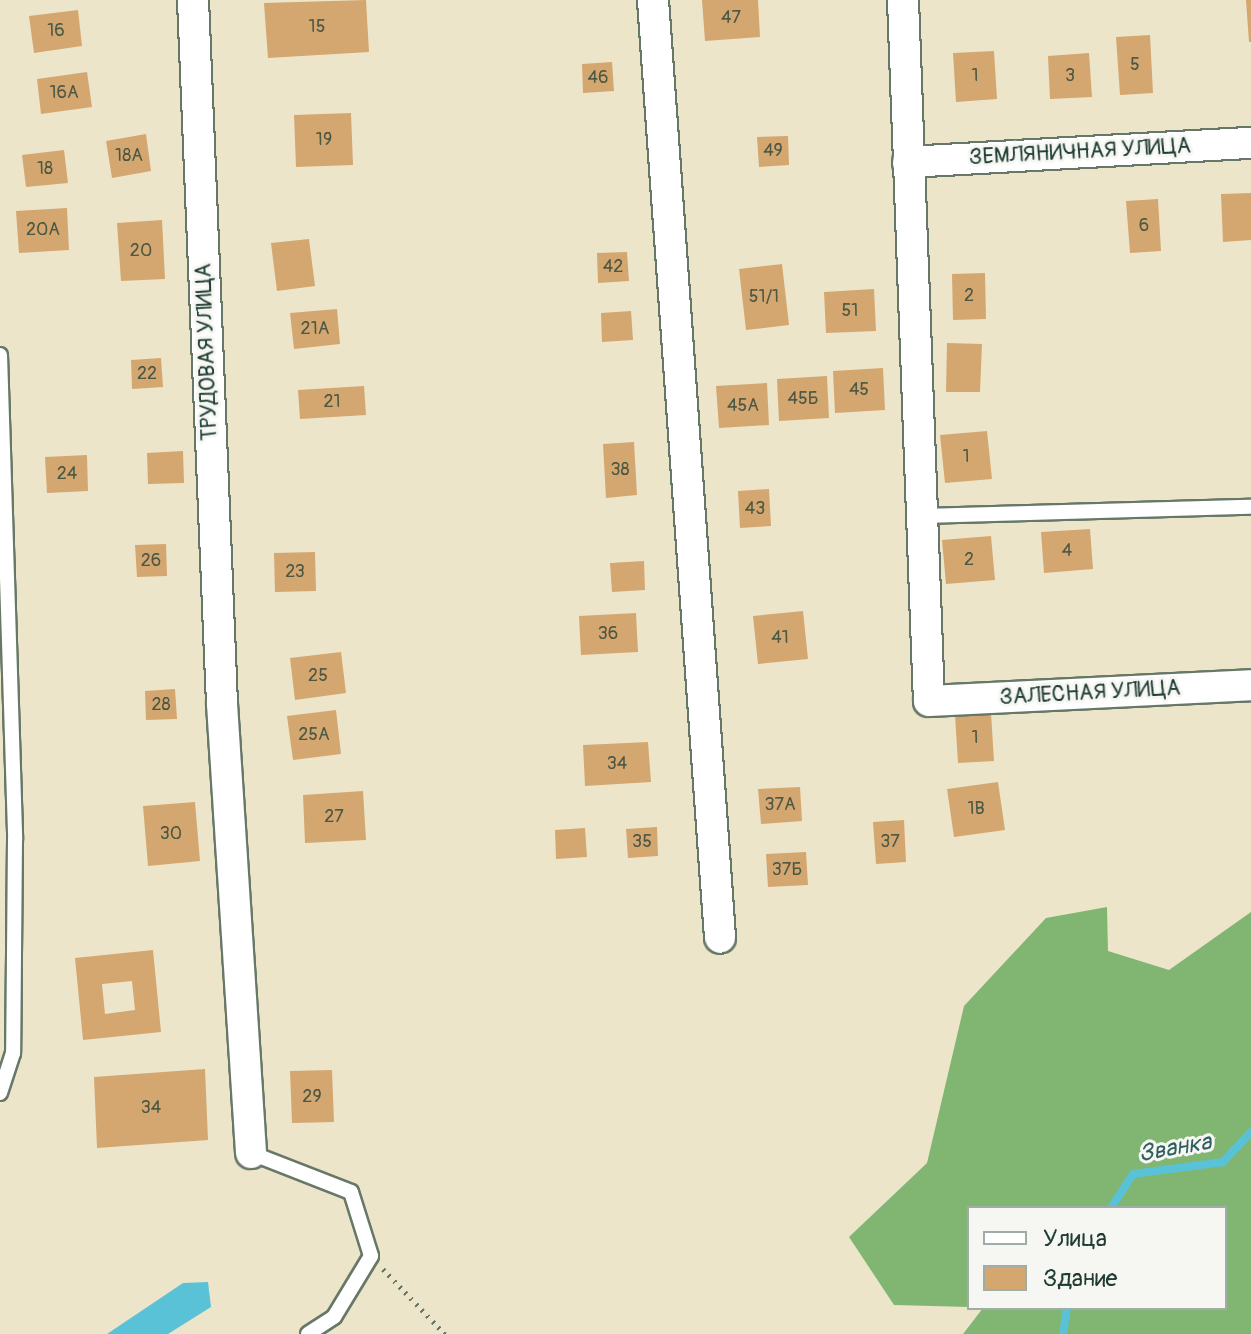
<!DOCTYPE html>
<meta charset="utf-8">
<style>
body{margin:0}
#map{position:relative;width:1251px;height:1334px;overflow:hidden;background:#ede5ca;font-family:Pangolin,sans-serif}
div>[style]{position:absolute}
.forest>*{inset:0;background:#80b672}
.water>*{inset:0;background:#5ac2d7}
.stream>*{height:8px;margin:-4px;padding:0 4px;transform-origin:4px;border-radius:4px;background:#5ac2d7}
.building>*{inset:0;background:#d4a771}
.path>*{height:5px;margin-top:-2.5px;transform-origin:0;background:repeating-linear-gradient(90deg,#677868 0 2px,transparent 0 8px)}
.roads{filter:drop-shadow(2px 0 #677868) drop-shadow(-2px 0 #677868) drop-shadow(0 2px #677868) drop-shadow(0 -2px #677868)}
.service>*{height:14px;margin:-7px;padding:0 7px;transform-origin:7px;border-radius:7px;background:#fff}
.minor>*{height:30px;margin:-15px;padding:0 15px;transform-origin:15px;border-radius:15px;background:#fff}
span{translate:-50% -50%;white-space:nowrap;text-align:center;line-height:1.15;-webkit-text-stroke:6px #f6f6f2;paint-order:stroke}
.number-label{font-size:18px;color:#4c5843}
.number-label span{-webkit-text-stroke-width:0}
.street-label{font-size:22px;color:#1f3d34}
.water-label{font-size:24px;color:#2e5e5d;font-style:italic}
.legend{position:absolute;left:967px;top:1206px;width:260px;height:104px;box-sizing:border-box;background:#f6f6f2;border:2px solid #a0aca6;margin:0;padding:10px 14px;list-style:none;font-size:24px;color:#1f3d34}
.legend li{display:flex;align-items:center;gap:16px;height:40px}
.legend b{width:40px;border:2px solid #a0aca6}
</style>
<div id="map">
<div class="forest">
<i style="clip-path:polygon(1107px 907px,1108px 951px,1169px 970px,1251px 912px,1251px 1334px,963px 1334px,983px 1308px,1225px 1308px,1225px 1208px,969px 1208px,969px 1307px,894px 1305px,849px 1237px,927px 1163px,964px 1006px,1046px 918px)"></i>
</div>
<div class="water">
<i style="clip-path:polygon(208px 1282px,211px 1307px,168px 1334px,107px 1334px,183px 1283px)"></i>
</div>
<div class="stream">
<i style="left:1111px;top:1208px;width:40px;rotate:-57.1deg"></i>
<i style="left:1133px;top:1174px;width:91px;rotate:-7.6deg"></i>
<i style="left:1223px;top:1162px;width:41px;rotate:-47deg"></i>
<i style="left:1063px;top:1334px;width:26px;rotate:-81deg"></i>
</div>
<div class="building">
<i style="clip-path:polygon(366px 0,369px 52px,268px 58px,264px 3px)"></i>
<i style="clip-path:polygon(702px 0,758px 0,760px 37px,705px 41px)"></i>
<i style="clip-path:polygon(1246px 0,1251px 0,1251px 42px,1249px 42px)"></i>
<i style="clip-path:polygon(78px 10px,82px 46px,34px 53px,29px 16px)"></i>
<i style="clip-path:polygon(1150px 35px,1153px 93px,1120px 95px,1116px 37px)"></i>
<i style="clip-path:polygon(994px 51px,997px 99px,956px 102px,953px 53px)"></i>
<i style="clip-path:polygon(1089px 53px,1092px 97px,1050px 99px,1048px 56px)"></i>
<i style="clip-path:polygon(612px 62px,614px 91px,583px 93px,582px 64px)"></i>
<i style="clip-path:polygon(87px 72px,92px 107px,41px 114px,37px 79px)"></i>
<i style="clip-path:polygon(351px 113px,353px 165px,296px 167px,294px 115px)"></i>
<i style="clip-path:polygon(146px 134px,151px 171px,112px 178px,106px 141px)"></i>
<i style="clip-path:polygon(788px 136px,789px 165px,759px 167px,757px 137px)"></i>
<i style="clip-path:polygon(64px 150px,68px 183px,26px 187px,22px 155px)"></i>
<i style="clip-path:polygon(1251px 193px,1251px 240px,1223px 242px,1221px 194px)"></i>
<i style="clip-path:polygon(1158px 199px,1161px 251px,1130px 253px,1126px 201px)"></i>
<i style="clip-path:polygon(67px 208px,69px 250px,19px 253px,16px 211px)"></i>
<i style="clip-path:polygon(162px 220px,165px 279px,121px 281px,117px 223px)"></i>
<i style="clip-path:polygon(309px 239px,315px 286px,277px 291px,271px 243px)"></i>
<i style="clip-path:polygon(627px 252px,629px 281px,598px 283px,597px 253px)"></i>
<i style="clip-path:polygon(782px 264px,789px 325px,746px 330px,739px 269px)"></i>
<i style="clip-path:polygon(985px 273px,986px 319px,953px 320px,952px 274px)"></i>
<i style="clip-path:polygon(874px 289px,876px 331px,826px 333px,824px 292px)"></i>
<i style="clip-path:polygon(337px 309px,340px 344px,294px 349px,290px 313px)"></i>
<i style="clip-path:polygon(631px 311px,633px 340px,602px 342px,601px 313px)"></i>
<i style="clip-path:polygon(947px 343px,982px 344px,980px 392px,946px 392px)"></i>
<i style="clip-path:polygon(161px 358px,163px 387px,132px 389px,131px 360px)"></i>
<i style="clip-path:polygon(883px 368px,885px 410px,835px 413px,833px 371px)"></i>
<i style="clip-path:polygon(827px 376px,829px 418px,779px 421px,777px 379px)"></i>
<i style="clip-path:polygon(767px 383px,769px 425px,719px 428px,716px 386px)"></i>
<i style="clip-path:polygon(364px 386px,366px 415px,300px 419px,298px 390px)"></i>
<i style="clip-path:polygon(987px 431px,992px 479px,945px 483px,940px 435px)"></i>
<i style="clip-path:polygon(634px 442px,637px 495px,606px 498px,603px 444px)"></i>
<i style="clip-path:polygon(183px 451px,184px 483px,148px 484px,147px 453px)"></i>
<i style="clip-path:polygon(87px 455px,88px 491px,47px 493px,45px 457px)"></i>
<i style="clip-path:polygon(769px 489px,771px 526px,740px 528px,738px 491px)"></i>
<i style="clip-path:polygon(1090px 529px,1093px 569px,1044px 573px,1041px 532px)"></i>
<i style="clip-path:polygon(991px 536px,995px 580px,946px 584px,942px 540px)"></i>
<i style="clip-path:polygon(166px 544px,167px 576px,137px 577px,135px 545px)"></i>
<i style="clip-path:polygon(315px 552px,316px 591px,275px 592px,274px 553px)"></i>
<i style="clip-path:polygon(644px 561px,645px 590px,612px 592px,610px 563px)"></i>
<i style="clip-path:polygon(803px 611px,808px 659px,758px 664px,753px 616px)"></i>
<i style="clip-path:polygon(636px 613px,638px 652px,581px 655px,579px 616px)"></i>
<i style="clip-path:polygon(341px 652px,346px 693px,295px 700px,290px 658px)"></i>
<i style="clip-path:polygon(175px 689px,177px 719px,146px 720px,145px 691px)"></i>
<i style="clip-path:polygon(336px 710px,341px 754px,293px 760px,287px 716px)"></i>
<i style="clip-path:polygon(991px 713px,994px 761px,958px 763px,955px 715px)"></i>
<i style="clip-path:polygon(648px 742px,651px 782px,585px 786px,583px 745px)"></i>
<i style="clip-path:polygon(998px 782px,1005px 830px,954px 837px,947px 789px)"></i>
<i style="clip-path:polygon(800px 787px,802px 821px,761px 824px,758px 789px)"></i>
<i style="clip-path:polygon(363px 791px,366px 840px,305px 843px,303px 795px)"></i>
<i style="clip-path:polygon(195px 802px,200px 861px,148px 866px,143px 806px)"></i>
<i style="clip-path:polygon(904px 820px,906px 862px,876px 864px,873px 822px)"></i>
<i style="clip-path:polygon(657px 827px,658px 856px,628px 858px,626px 829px)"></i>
<i style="clip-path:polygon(585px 828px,587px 857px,556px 859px,555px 830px)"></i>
<i style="clip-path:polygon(806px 852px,808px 885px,768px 887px,766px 854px)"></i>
<i style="clip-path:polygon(evenodd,153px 950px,161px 1032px,83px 1040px,75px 958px,153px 950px,132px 981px,135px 1010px,105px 1014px,102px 984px,132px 981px)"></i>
<i style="clip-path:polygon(205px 1069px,208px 1140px,97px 1148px,94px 1077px)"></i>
<i style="clip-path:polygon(332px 1070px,334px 1122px,292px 1123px,290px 1071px)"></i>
</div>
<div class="path">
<i style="left:383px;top:1269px;width:90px;rotate:46.4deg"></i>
</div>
<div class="roads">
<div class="service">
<i style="left:0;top:355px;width:485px;rotate:88.2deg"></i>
<i style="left:15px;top:840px;width:213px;rotate:90.5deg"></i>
<i style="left:13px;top:1053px;width:42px;rotate:108deg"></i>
<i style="left:921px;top:516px;width:330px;rotate:-1.6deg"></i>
<i style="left:251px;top:1153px;width:107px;rotate:21.3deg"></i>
<i style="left:351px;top:1192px;width:67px;rotate:72.6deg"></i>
<i style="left:371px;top:1256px;width:71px;rotate:121.2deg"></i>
<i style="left:334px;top:1317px;width:31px;rotate:147deg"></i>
</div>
<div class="minor">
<i style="left:193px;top:0;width:705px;rotate:87.64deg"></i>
<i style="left:222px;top:704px;width:450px;rotate:86.3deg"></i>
<i style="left:653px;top:0;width:940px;rotate:85.91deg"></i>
<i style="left:903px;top:0;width:701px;rotate:87.88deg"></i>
<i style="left:929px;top:701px;width:322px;rotate:-2.8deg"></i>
<i style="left:908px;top:162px;width:344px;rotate:-3.2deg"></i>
</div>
</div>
<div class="number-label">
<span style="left:731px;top:18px">47</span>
<span style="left:317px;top:27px">15</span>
<span style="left:56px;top:31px">16</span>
<span style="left:1135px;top:65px">5</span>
<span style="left:975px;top:76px">1</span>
<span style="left:1070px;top:76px">3</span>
<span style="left:598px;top:78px">46</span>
<span style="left:64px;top:93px">16А</span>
<span style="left:324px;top:140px">19</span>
<span style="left:773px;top:151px">49</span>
<span style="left:129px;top:156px">18А</span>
<span style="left:45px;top:169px">18</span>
<span style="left:1144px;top:226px">6</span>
<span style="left:43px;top:230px">20А</span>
<span style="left:141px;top:251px">20</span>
<span style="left:613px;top:267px">42</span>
<span style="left:969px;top:296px">2</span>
<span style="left:764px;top:297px">51/1</span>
<span style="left:850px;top:311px">51</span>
<span style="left:315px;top:329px">21А</span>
<span style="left:147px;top:374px">22</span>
<span style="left:859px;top:390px">45</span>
<span style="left:803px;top:399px">45Б</span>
<span style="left:332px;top:402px">21</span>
<span style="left:743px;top:406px">45А</span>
<span style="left:966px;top:457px">1</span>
<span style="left:620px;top:470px">38</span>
<span style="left:67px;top:474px">24</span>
<span style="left:755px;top:509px">43</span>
<span style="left:1067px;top:551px">4</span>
<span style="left:969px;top:560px">2</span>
<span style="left:151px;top:561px">26</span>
<span style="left:295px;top:572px">23</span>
<span style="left:608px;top:634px">36</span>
<span style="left:780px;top:638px">41</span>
<span style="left:318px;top:676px">25</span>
<span style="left:161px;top:705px">28</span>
<span style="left:314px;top:735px">25А</span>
<span style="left:975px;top:738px">1</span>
<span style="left:617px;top:764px">34</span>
<span style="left:780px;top:805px">37А</span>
<span style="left:976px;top:809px">1В</span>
<span style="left:334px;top:817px">27</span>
<span style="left:171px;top:834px">30</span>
<span style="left:642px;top:842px">35</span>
<span style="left:890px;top:842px">37</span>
<span style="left:787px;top:870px">37Б</span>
<span style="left:312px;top:1097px">29</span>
<span style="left:151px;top:1108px">34</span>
</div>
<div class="street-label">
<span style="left:1080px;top:152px;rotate:-3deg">ЗЕМЛЯНИЧНАЯ УЛИЦА</span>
<span style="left:207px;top:352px;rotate:-92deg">ТРУДОВАЯ УЛИЦА</span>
<span style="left:1090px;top:693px;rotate:-3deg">ЗАЛЕСНАЯ УЛИЦА</span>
</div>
<div class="water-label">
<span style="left:1175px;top:1148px;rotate:-10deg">Званка</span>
</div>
<ul class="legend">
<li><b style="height:10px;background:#fff"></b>Улица</li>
<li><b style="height:22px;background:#d4a771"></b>Здание</li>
</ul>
</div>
